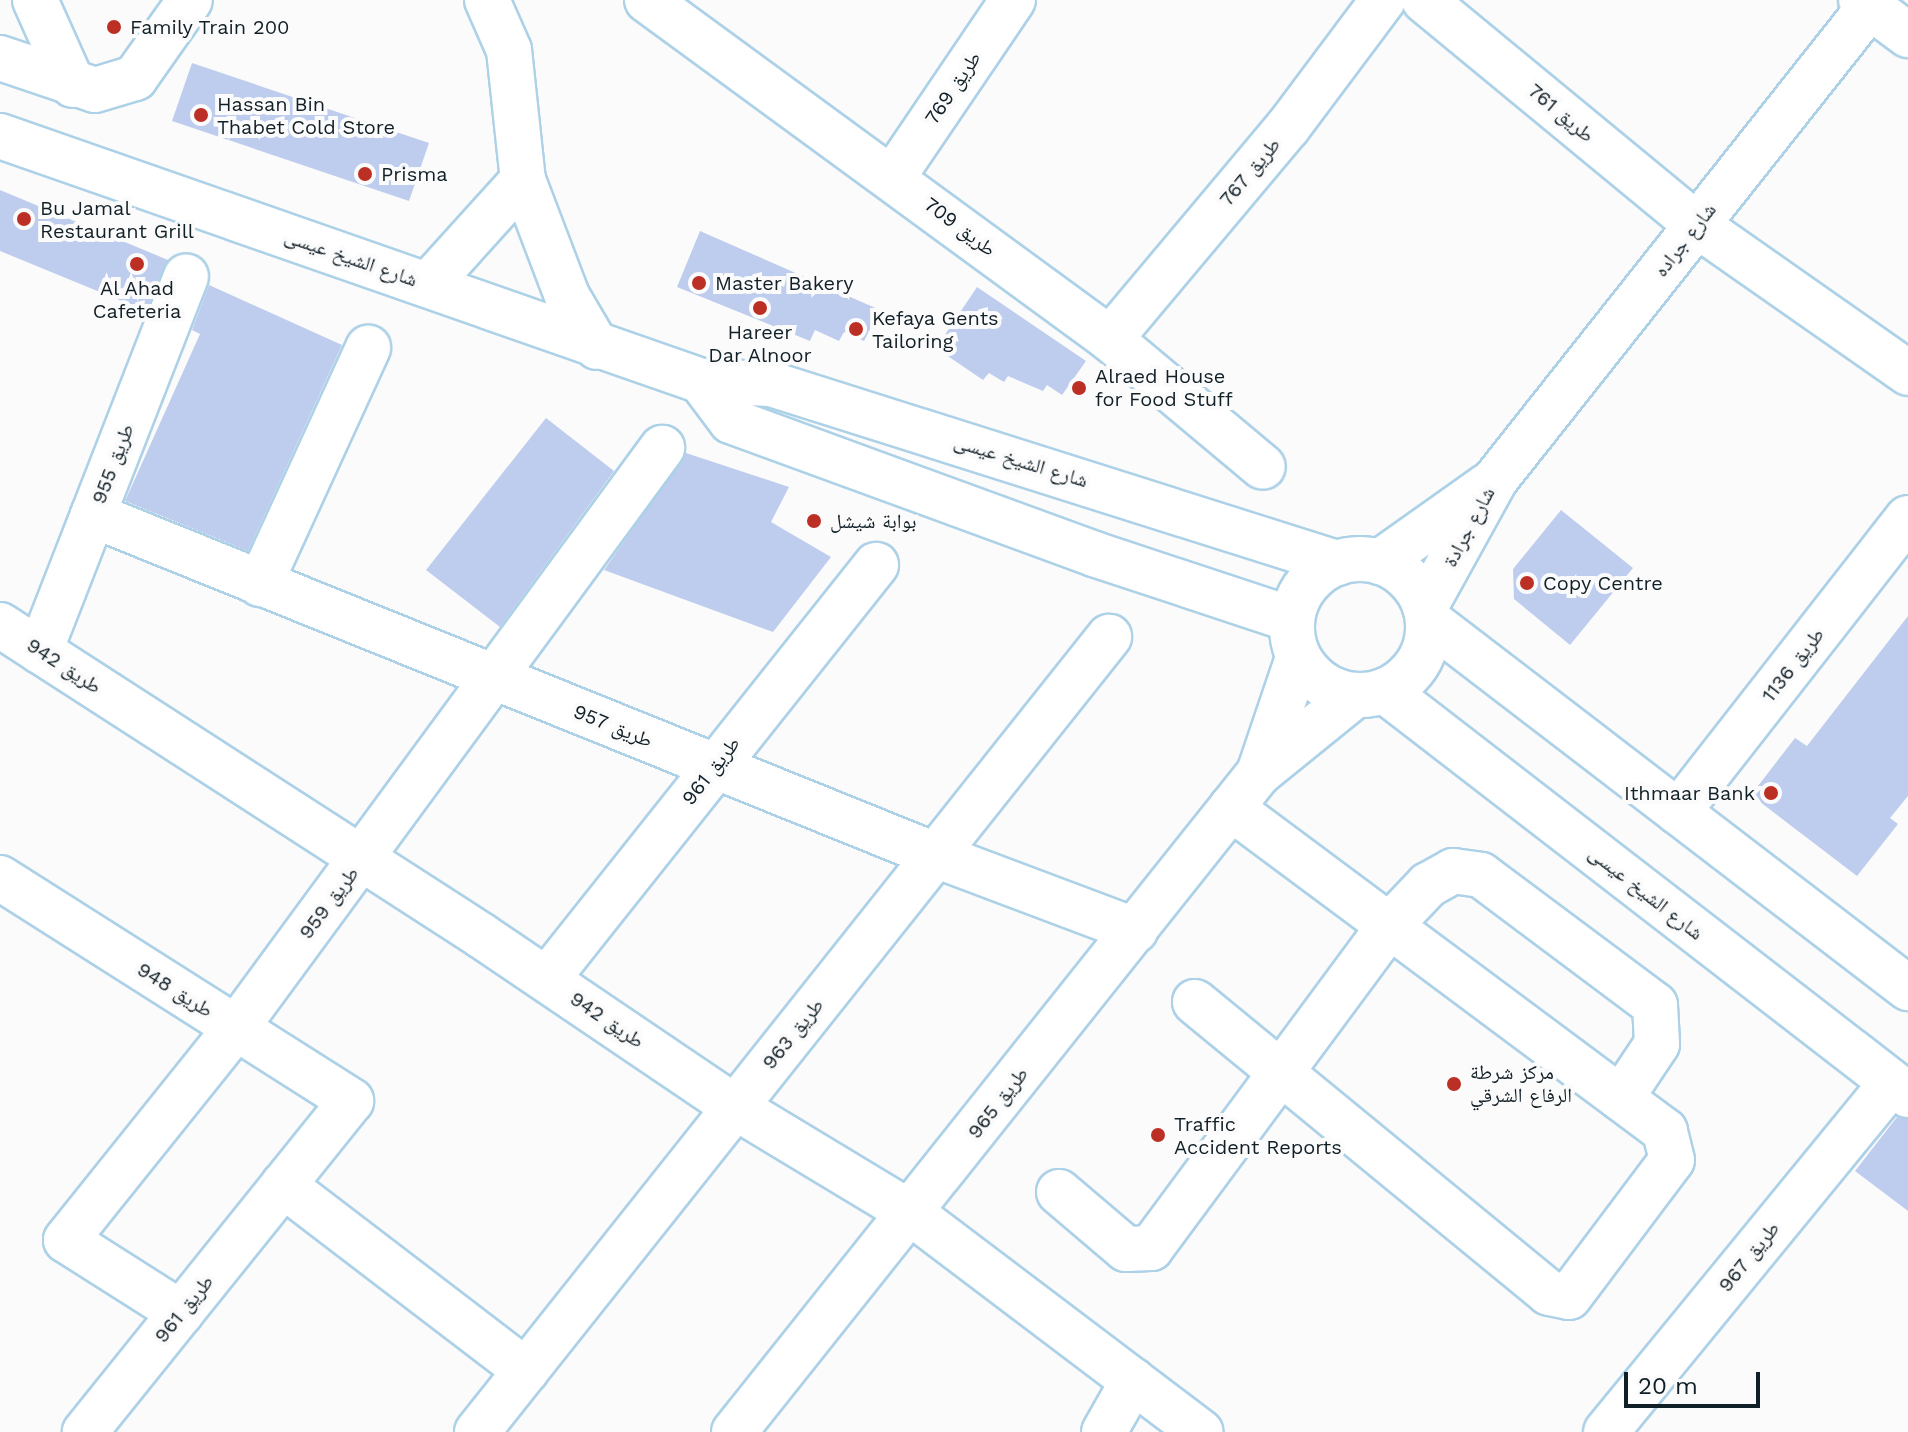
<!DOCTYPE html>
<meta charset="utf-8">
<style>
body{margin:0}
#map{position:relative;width:1908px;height:1432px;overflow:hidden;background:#fbfbfb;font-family:"Work Sans","Noto Naskh Arabic",sans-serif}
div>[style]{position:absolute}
.building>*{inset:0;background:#becdee}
.roads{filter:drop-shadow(2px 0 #add1e7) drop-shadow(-2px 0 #add1e7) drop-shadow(0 2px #add1e7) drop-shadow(0 -2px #add1e7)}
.minor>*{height:44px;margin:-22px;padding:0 22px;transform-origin:22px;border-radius:22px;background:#fff}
.minor>.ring{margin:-22px;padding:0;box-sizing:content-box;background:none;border:44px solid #fff;border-radius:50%}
.dots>*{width:22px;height:22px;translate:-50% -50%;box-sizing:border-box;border:4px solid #fbfbfb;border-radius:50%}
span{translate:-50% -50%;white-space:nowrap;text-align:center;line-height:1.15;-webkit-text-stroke:8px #fbfbfb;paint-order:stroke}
.poi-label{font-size:20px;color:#111f27}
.left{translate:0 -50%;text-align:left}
.right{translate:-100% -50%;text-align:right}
.street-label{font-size:20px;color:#111f27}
.scale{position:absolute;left:1624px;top:1372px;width:136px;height:36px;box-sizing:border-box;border:4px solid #111f27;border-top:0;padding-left:10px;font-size:24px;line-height:28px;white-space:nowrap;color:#111f27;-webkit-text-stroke:6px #fbfbfb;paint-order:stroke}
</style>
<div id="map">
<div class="building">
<i style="clip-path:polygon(192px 63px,429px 143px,409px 201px,172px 121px)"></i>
<i style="clip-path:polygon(0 190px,168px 260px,146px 311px,0 251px)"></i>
<i style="clip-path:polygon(700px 231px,880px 310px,864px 341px,844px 332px,839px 341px,815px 330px,810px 341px,677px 287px)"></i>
<i style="clip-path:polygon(209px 285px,342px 345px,248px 551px,125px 501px,200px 334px,192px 330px)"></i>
<i style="clip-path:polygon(977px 287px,1086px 361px,1062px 395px,1047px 385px,1043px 391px,1008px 376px,1004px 382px,989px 373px,983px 380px,936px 348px)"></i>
<i style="clip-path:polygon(546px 418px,614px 471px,500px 627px,426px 570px)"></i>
<i style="clip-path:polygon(686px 453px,789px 487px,771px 522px,831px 557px,773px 632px,604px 570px)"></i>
<i style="clip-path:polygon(1561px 510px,1633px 568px,1570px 645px,1514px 599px,1513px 569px)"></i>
<i style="clip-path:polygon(1908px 616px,1908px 796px,1890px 818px,1898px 824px,1857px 876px,1751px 795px,1795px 738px,1807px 746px)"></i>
<i style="clip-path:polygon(1897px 1117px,1908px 1119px,1908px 1211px,1855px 1171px)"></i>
</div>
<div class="roads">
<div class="minor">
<i style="left:35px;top:0;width:93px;rotate:65.9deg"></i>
<i style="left:487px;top:0;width:55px;rotate:66.3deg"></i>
<i style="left:509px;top:50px;width:131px;rotate:83.9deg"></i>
<i style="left:523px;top:180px;width:124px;rotate:69.2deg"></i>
<i style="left:567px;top:296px;width:59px;rotate:59.5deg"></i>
<i style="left:647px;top:0;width:574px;rotate:36.21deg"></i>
<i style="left:1110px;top:339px;width:199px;rotate:39.9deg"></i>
<i style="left:1424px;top:0;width:354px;rotate:39.5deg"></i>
<i style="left:1697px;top:225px;width:258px;rotate:35deg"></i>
<i style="left:1861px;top:0;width:59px;rotate:36.7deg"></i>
<i style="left:0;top:58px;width:100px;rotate:18.6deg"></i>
<i style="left:95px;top:90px;width:42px;rotate:-16.7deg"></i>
<i style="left:135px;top:78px;width:95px;rotate:-54.8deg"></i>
<i style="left:0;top:136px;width:743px;rotate:19.26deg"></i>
<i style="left:701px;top:381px;width:70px;rotate:2.5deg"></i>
<i style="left:771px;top:384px;width:594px;rotate:17.55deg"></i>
<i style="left:893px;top:177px;width:214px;rotate:-55.9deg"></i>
<i style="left:428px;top:285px;width:142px;rotate:-47.9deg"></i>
<i style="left:1110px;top:339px;width:277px;rotate:-50deg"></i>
<i style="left:1288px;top:127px;width:159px;rotate:-53.2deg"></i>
<i style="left:701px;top:381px;width:50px;rotate:53.1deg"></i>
<i style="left:731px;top:421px;width:387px;rotate:20.1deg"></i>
<i style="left:1094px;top:554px;width:207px;rotate:18.3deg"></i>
<i style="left:93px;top:515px;width:908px;rotate:21.99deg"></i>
<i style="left:935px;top:855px;width:214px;rotate:20.6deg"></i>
<i class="ring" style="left:1292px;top:559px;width:92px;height:92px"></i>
<i style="left:1380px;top:562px;width:131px;rotate:-35.4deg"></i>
<i style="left:260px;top:584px;width:260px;rotate:-65.4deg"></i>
<i style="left:1425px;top:607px;width:145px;rotate:-61.1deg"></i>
<i style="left:1495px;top:480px;width:612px;rotate:-51.63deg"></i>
<i style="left:1428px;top:620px;width:605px;rotate:37.48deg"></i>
<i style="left:0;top:625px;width:574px;rotate:32.83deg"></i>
<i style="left:482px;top:936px;width:305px;rotate:34.1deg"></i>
<i style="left:735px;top:1107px;width:205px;rotate:31.1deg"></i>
<i style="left:911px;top:1213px;width:363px;rotate:37.1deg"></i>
<i style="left:40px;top:651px;width:402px;rotate:-68.7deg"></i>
<i style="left:1385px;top:691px;width:661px;rotate:37.68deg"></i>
<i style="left:1259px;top:773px;width:121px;rotate:-71.3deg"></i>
<i style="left:1678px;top:812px;width:373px;rotate:-52deg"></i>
<i style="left:0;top:878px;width:416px;rotate:32.4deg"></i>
<i style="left:351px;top:1101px;width:425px;rotate:128.8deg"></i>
<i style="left:547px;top:979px;width:529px;rotate:-51.53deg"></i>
<i style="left:1195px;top:1002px;width:458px;rotate:39.4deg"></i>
<i style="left:1549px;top:1293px;width:20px;rotate:11deg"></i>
<i style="left:1569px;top:1297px;width:171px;rotate:-53.1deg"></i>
<i style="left:1672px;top:1160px;width:30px;rotate:-104deg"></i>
<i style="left:1665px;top:1131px;width:541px;rotate:-143.34deg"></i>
<i style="left:283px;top:1185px;width:306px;rotate:37.4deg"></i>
<i style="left:1059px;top:1192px;width:88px;rotate:40.4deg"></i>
<i style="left:1126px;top:1249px;width:25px;rotate:-2deg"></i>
<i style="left:1151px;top:1248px;width:400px;rotate:-53.5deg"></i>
<i style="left:1389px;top:926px;width:57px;rotate:-46.4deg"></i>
<i style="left:1428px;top:885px;width:29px;rotate:-29deg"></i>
<i style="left:1453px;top:871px;width:28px;rotate:8deg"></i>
<i style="left:1481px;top:875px;width:217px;rotate:36.8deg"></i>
<i style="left:1655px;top:1005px;width:39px;rotate:87deg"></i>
<i style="left:1657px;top:1044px;width:65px;rotate:123.7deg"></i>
<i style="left:181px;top:1313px;width:136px;rotate:-147.6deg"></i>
<i style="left:66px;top:1240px;width:272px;rotate:-51.3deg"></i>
<i style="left:236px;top:1028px;width:720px;rotate:-53.7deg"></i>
<i style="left:477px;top:1432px;width:1016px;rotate:-51.52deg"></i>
<i style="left:734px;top:1432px;width:843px;rotate:-51.46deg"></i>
<i style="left:1259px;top:773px;width:122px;rotate:-39deg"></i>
<i style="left:1104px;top:1432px;width:59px;rotate:-60.4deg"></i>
<i style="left:1606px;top:1432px;width:451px;rotate:-50.7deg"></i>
</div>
</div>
<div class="dots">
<i style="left:114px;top:27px;background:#bc2f24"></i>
<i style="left:201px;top:115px;background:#bc2f24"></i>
<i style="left:365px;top:174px;background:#bc2f24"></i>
<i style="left:24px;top:219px;background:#bc2f24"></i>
<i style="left:137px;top:264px;background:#bc2f24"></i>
<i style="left:699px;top:283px;background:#bc2f24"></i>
<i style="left:760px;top:308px;background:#bc2f24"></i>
<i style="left:856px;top:329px;background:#bc2f24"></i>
<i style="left:1079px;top:388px;background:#bc2f24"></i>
<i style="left:814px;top:521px;background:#bc2f24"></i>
<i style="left:1527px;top:583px;background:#bc2f24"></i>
<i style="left:1771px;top:793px;background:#bc2f24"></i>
<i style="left:1454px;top:1084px;background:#bc2f24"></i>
<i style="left:1158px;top:1135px;background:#bc2f24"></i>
</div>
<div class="poi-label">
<span class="left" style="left:130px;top:27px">Family Train 200</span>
<span class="left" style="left:217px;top:116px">Hassan Bin<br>Thabet Cold Store</span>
<span class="left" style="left:381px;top:174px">Prisma</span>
<span class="left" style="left:40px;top:220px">Bu Jamal<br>Restaurant Grill</span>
<span class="left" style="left:715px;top:283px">Master Bakery</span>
<span style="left:137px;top:300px">Al Ahad<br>Cafeteria</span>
<span class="left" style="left:872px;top:330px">Kefaya Gents<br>Tailoring</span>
<span style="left:760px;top:344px">Hareer<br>Dar Alnoor</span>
<span class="left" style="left:1095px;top:388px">Alraed House<br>for Food Stuff</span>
<span class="left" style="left:830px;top:521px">بوابة شيشل</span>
<span class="left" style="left:1543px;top:583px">Copy Centre</span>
<span class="right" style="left:1755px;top:793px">Ithmaar Bank</span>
<span class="left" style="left:1470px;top:1084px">مركز شرطة<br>الرفاع الشرقي</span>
<span class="left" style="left:1174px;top:1136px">Traffic<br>Accident Reports</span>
</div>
<div class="street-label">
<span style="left:953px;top:88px;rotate:-56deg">طريق 769</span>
<span style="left:1561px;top:113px;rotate:40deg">طريق 761</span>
<span style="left:1250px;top:172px;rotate:-50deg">طريق 767</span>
<span style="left:960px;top:227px;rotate:37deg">طريق 709</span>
<span style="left:1685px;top:240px;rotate:-52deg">شارع جراده</span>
<span style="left:351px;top:258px;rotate:19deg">شارع الشيخ عيسى</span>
<span style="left:1021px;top:461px;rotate:17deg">شارع الشيخ عيسى</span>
<span style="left:113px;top:464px;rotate:-69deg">طريق 955</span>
<span style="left:1469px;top:527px;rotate:-62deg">شارع جرادة</span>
<span style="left:1793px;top:665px;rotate:-52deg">طريق 1136</span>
<span style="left:64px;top:666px;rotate:33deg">طريق 942</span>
<span style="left:613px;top:726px;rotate:22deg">طريق 957</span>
<span style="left:711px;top:771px;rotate:-52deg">طريق 961</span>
<span style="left:1646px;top:893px;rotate:38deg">شارع الشيخ عيسى</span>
<span style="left:329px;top:903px;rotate:-53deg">طريق 959</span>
<span style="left:175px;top:990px;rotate:32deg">طريق 948</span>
<span style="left:607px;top:1020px;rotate:34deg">طريق 942</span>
<span style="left:793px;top:1034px;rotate:-51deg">طريق 963</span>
<span style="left:998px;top:1103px;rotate:-52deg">طريق 965</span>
<span style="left:1749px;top:1257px;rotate:-51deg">طريق 967</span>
<span style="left:184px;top:1309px;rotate:-51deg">طريق 961</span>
</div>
<div class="scale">20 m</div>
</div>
